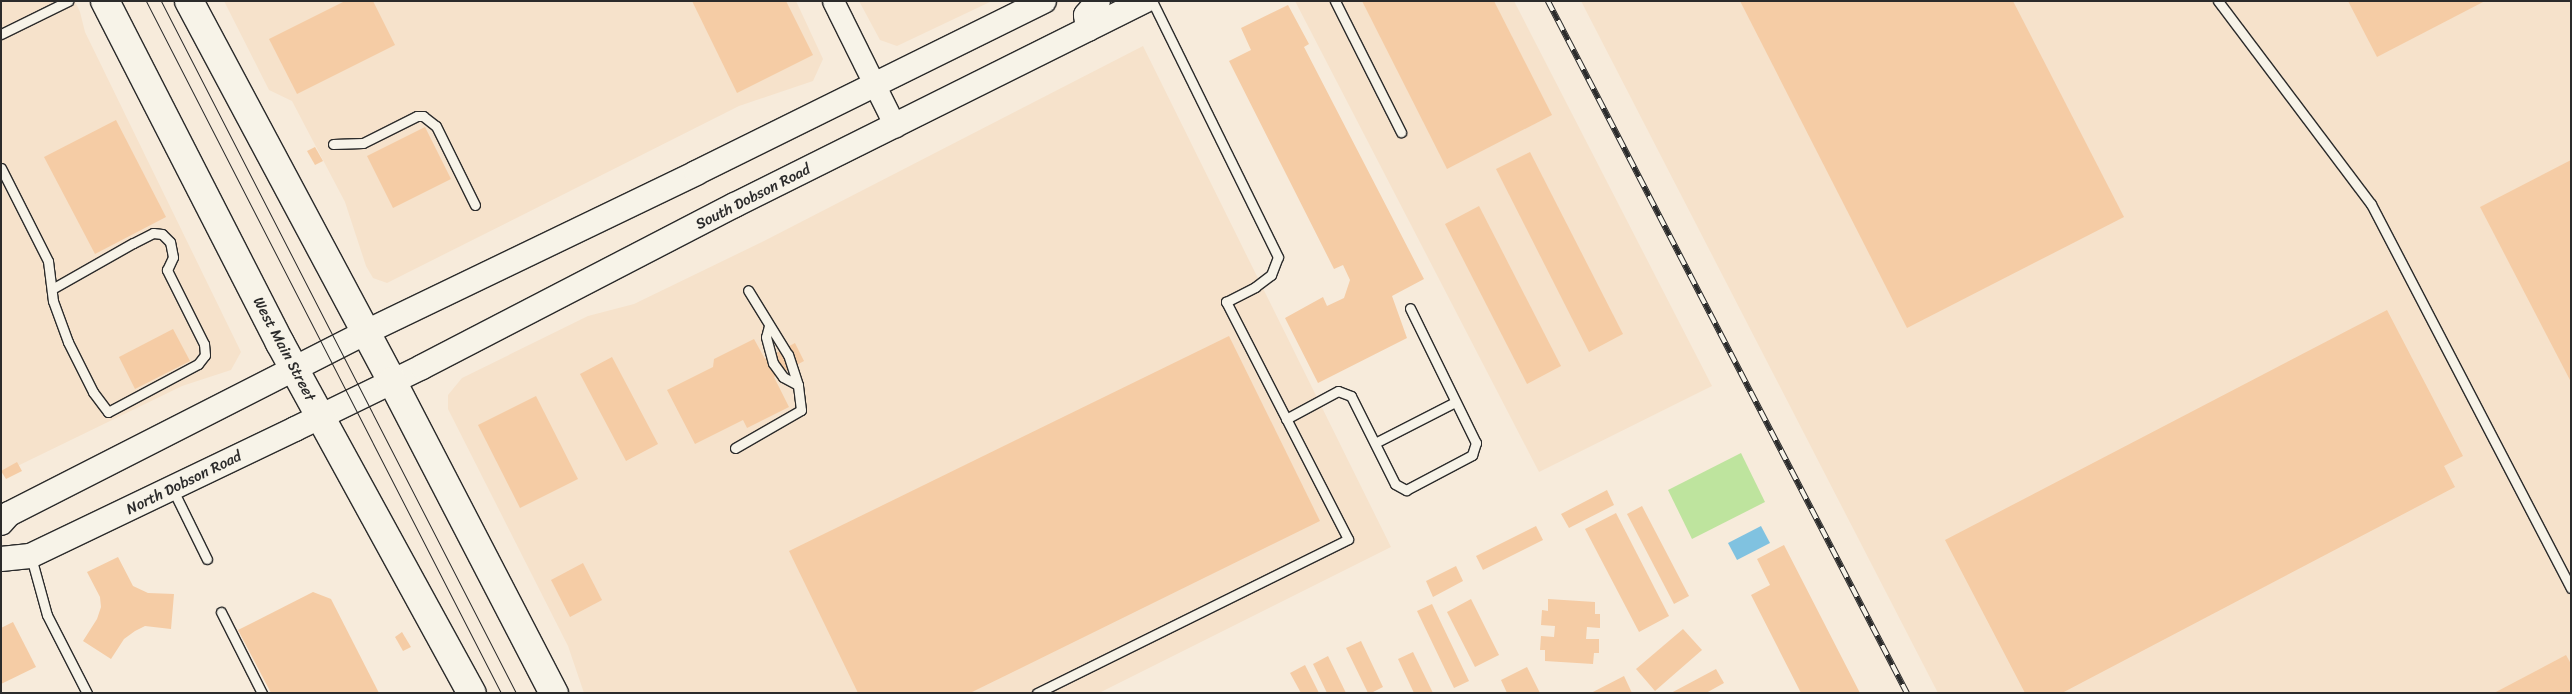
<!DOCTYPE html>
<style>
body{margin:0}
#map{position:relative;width:2572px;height:694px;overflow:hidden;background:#f7ebdb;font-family:Sriracha,sans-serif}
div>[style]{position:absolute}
.built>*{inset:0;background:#f6e2cb}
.green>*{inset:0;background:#bee49e}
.water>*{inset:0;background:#80c2e0}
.building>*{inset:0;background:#f5cca5}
.roads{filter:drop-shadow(1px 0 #2b2b2b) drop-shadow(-1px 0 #2b2b2b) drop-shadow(0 1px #2b2b2b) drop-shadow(0 -1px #2b2b2b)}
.service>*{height:9px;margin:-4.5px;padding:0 4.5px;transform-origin:4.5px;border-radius:4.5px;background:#f7f3e8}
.tertiary>*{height:21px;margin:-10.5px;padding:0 10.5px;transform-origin:10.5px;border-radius:10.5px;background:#f7f3e8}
.secondary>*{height:24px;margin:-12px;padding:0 12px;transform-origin:12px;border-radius:12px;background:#f7f3e8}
.primary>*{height:28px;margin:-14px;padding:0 14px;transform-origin:14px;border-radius:14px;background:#f7f3e8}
.tram>*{height:1px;margin:-0.5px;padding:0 0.5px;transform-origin:0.5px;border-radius:0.5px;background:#2b2b2b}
.rail>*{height:5.5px;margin-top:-2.75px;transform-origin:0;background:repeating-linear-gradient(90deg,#f7f3e8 0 11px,#2b2b2b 0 22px);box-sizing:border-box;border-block:1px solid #2b2b2b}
span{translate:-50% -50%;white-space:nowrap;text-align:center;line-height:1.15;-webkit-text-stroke:4.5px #f7f3e8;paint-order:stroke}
.street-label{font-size:15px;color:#2b2b2b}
.frame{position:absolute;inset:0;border:2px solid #2b2b2b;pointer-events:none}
</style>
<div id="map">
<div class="built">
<i style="clip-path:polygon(1px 1px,75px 1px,80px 12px,85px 32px,241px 352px,231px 370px,182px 386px,1px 474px)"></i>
<i style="clip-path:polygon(224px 1px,796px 1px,823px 59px,813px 81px,739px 106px,387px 283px,373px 278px,366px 266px,345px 202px,292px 101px,269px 90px)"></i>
<i style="clip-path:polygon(859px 1px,992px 1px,897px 46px,880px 40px)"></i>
<i style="clip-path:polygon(1295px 1px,1514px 1px,1712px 386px,1539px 472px)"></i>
<i style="clip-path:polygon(1581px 1px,2571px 1px,2571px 693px,1938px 693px)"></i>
<i style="clip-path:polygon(1143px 46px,1391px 547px,1099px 693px,584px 693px,568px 646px,448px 409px,448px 395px,462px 378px,588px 316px,634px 304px,764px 241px)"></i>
</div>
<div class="green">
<i style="clip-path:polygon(1741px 453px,1765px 502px,1692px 539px,1668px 490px)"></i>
</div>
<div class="water">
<i style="clip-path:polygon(1761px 526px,1770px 543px,1737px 560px,1728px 543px)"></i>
</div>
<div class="building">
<i style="clip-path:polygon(345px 1px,373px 1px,395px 45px,297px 94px,269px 39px)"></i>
<i style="clip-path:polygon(692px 1px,786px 1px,813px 55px,737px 93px)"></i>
<i style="clip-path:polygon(1362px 1px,1494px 1px,1552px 115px,1447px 169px)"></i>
<i style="clip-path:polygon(1740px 1px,2013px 1px,2124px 217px,1907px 328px)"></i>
<i style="clip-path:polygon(2348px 1px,2485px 1px,2377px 57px)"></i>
<i style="clip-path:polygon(1288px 5px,1309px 44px,1304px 47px,1424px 279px,1392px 296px,1407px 338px,1318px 383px,1285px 318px,1323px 297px,1327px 306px,1344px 298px,1350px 280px,1343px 265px,1334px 269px,1229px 61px,1251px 50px,1241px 28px)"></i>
<i style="clip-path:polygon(116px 120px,166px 217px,95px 254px,44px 157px)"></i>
<i style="clip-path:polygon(425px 127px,451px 179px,393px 208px,367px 156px)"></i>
<i style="clip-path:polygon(315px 147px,323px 161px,315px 165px,307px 151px)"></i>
<i style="clip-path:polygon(1530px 152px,1623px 334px,1589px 352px,1496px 169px)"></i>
<i style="clip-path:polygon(2571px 160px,2571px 382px,2480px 207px)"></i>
<i style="clip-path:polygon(1479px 206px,1561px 366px,1527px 384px,1445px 224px)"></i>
<i style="clip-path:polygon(2387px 310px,2463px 456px,2444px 466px,2455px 487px,2062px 693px,2025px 693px,1945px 540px)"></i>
<i style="clip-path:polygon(173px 329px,190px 361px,135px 389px,119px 357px)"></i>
<i style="clip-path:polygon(1229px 336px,1320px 521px,970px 693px,858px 693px,789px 551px)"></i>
<i style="clip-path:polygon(754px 339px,765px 359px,795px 343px,804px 361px,774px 377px,789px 407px,747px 428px,743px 420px,695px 444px,667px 390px,713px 367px,714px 359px)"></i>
<i style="clip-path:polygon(612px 357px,658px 444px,626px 461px,580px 374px)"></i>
<i style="clip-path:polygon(536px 396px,578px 479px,520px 508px,478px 425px)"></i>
<i style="clip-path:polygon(17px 462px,22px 471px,6px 479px,1px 471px)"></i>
<i style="clip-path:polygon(1607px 490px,1614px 505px,1569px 528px,1561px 514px)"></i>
<i style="clip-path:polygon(1642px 506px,1689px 596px,1674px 604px,1627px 514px)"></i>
<i style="clip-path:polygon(1616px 513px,1669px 616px,1639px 632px,1585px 529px)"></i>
<i style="clip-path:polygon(1536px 526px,1543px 540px,1483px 570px,1476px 556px)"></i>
<i style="clip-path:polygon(1784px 545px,1860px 693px,1801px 693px,1751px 595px,1770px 585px,1757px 559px)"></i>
<i style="clip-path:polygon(118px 557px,133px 586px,148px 593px,174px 594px,171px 629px,145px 626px,135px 631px,124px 639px,111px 659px,83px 641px,97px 619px,101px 607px,100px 597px,87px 572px)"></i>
<i style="clip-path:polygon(583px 563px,602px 600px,570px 617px,551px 580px)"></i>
<i style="clip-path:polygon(1456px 566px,1463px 581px,1433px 597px,1426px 581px)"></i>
<i style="clip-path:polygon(313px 592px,331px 599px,379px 693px,271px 693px,238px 630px)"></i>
<i style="clip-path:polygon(1471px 599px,1499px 655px,1475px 667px,1447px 612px)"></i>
<i style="clip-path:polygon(1548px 599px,1595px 602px,1595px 614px,1600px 614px,1600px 628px,1587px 627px,1586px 639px,1599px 639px,1599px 653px,1594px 653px,1593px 664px,1545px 661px,1545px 650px,1540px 650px,1541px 636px,1554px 637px,1555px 626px,1541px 625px,1542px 610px,1548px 611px)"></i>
<i style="clip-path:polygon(1432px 604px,1469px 681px,1454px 688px,1417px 611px)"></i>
<i style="clip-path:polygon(13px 622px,36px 667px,1px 684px,1px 628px)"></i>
<i style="clip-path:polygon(1683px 629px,1702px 650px,1655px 691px,1636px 669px)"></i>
<i style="clip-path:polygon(402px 632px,411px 647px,403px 651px,395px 637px)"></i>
<i style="clip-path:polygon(1361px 641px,1383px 687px,1371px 693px,1368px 693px,1346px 648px)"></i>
<i style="clip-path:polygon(1413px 652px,1433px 693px,1414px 693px,1398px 659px)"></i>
<i style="clip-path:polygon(2566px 655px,2571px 664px,2571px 693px,2494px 693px)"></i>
<i style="clip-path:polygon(1328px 656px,1346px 693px,1327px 693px,1313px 664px)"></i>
<i style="clip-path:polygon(1305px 665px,1319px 693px,1301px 693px,1290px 673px)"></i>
<i style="clip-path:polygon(1527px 667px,1540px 693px,1507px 693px,1501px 680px)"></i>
<i style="clip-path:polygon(1716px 669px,1724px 683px,1706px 693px,1671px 693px)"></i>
<i style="clip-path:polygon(1624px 676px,1632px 693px,1591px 693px)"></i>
</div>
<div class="roads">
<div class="service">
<i style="left:1335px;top:1px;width:147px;rotate:63.3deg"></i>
<i style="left:2218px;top:1px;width:254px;rotate:53deg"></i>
<i style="left:2371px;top:204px;width:433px;rotate:62.5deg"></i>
<i style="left:1px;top:34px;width:75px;rotate:-26.2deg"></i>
<i style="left:333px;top:144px;width:30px;rotate:-2deg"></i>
<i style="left:363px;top:143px;width:60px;rotate:-26.6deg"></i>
<i style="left:417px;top:116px;width:6px"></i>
<i style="left:423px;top:116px;width:16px;rotate:38deg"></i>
<i style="left:436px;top:126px;width:88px;rotate:63.7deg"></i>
<i style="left:1px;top:168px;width:104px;rotate:63.2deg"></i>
<i style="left:48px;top:261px;width:40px;rotate:82.9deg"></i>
<i style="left:53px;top:301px;width:44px;rotate:69.9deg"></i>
<i style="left:68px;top:342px;width:56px;rotate:63.4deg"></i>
<i style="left:93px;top:392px;width:25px;rotate:53deg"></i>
<i style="left:108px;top:412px;width:102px;rotate:-28.1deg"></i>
<i style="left:198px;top:364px;width:11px;rotate:-52deg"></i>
<i style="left:205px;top:355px;width:11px;rotate:-95deg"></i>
<i style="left:204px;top:344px;width:83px;rotate:-116.6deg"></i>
<i style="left:167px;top:270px;width:14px;rotate:-65deg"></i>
<i style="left:173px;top:257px;width:15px;rotate:-101deg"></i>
<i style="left:170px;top:242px;width:11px;rotate:-135deg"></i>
<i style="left:162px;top:234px;width:9px;rotate:-174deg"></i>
<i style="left:153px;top:233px;width:22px;rotate:153deg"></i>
<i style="left:133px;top:243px;width:93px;rotate:150.4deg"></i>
<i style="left:769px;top:326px;width:11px;rotate:105deg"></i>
<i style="left:766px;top:337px;width:27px;rotate:75deg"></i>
<i style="left:773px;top:363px;width:17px;rotate:54deg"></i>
<i style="left:783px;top:377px;width:17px;rotate:28deg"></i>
<i style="left:1286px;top:419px;width:59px;rotate:-28.3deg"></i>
<i style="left:1338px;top:391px;width:14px;rotate:21deg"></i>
<i style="left:1351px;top:396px;width:98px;rotate:63.4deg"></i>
<i style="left:1395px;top:484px;width:13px;rotate:29deg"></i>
<i style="left:1406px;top:490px;width:75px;rotate:-27.9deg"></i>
<i style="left:1472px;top:455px;width:13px;rotate:-72deg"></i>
<i style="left:1476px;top:443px;width:150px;rotate:-116.1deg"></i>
<i style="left:1375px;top:443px;width:90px;rotate:-27.1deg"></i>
<i style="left:735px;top:448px;width:76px;rotate:-29.9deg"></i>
<i style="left:801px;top:410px;width:25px;rotate:-97deg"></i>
<i style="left:798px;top:385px;width:32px;rotate:-108deg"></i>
<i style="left:788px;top:355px;width:76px;rotate:-121.6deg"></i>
<i style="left:172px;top:488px;width:79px;rotate:63.8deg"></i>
<i style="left:31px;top:557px;width:60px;rotate:74.6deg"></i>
<i style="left:47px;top:615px;width:88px;rotate:62.9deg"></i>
<i style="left:221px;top:612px;width:91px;rotate:63.2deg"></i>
<i style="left:1037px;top:693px;width:347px;rotate:-26.3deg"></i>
<i style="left:1348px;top:539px;width:267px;rotate:-117.2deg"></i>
<i style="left:1226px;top:302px;width:33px;rotate:-27deg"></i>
<i style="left:1255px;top:287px;width:20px;rotate:-37deg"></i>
<i style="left:1271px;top:275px;width:19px;rotate:-69deg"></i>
<i style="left:1278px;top:257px;width:285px;rotate:-116.2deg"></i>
</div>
<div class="tertiary">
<i style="left:833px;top:1px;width:140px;rotate:63.6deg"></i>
</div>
<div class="secondary">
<i style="left:1088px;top:29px;width:14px;rotate:-98deg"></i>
<i style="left:1086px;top:15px;width:18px;rotate:-49deg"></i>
<i style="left:1px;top:523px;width:12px;rotate:-48deg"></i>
<i style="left:9px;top:514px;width:401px;rotate:-27deg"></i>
<i style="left:366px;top:332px;width:366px;rotate:-25.7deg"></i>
<i style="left:696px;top:173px;width:388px;rotate:-26.3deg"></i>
<i style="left:1px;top:559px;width:29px;rotate:-6deg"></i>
<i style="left:30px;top:556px;width:294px;rotate:-25.6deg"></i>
<i style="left:295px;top:429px;width:141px;rotate:-26deg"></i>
<i style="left:422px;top:367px;width:352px;rotate:-27.4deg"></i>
<i style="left:735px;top:205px;width:458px;rotate:-26.5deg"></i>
</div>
<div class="primary">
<i style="left:105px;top:1px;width:384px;rotate:62.9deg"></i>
<i style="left:280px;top:343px;width:399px;rotate:61.3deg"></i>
<i style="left:189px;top:1px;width:431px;rotate:61.9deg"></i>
<i style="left:392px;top:381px;width:352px;rotate:62.6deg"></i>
</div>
</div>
<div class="tram">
<i style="left:146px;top:1px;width:778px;rotate:62.84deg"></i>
<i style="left:161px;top:1px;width:778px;rotate:62.84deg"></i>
</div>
<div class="rail">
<i style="left:1548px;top:1px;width:780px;rotate:62.58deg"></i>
</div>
<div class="street-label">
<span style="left:753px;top:197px;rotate:-27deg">South Dobson Road</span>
<span style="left:284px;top:349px;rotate:62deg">West Main Street</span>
<span style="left:184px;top:483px;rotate:-26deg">North Dobson Road</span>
</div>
<div class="frame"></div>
</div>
